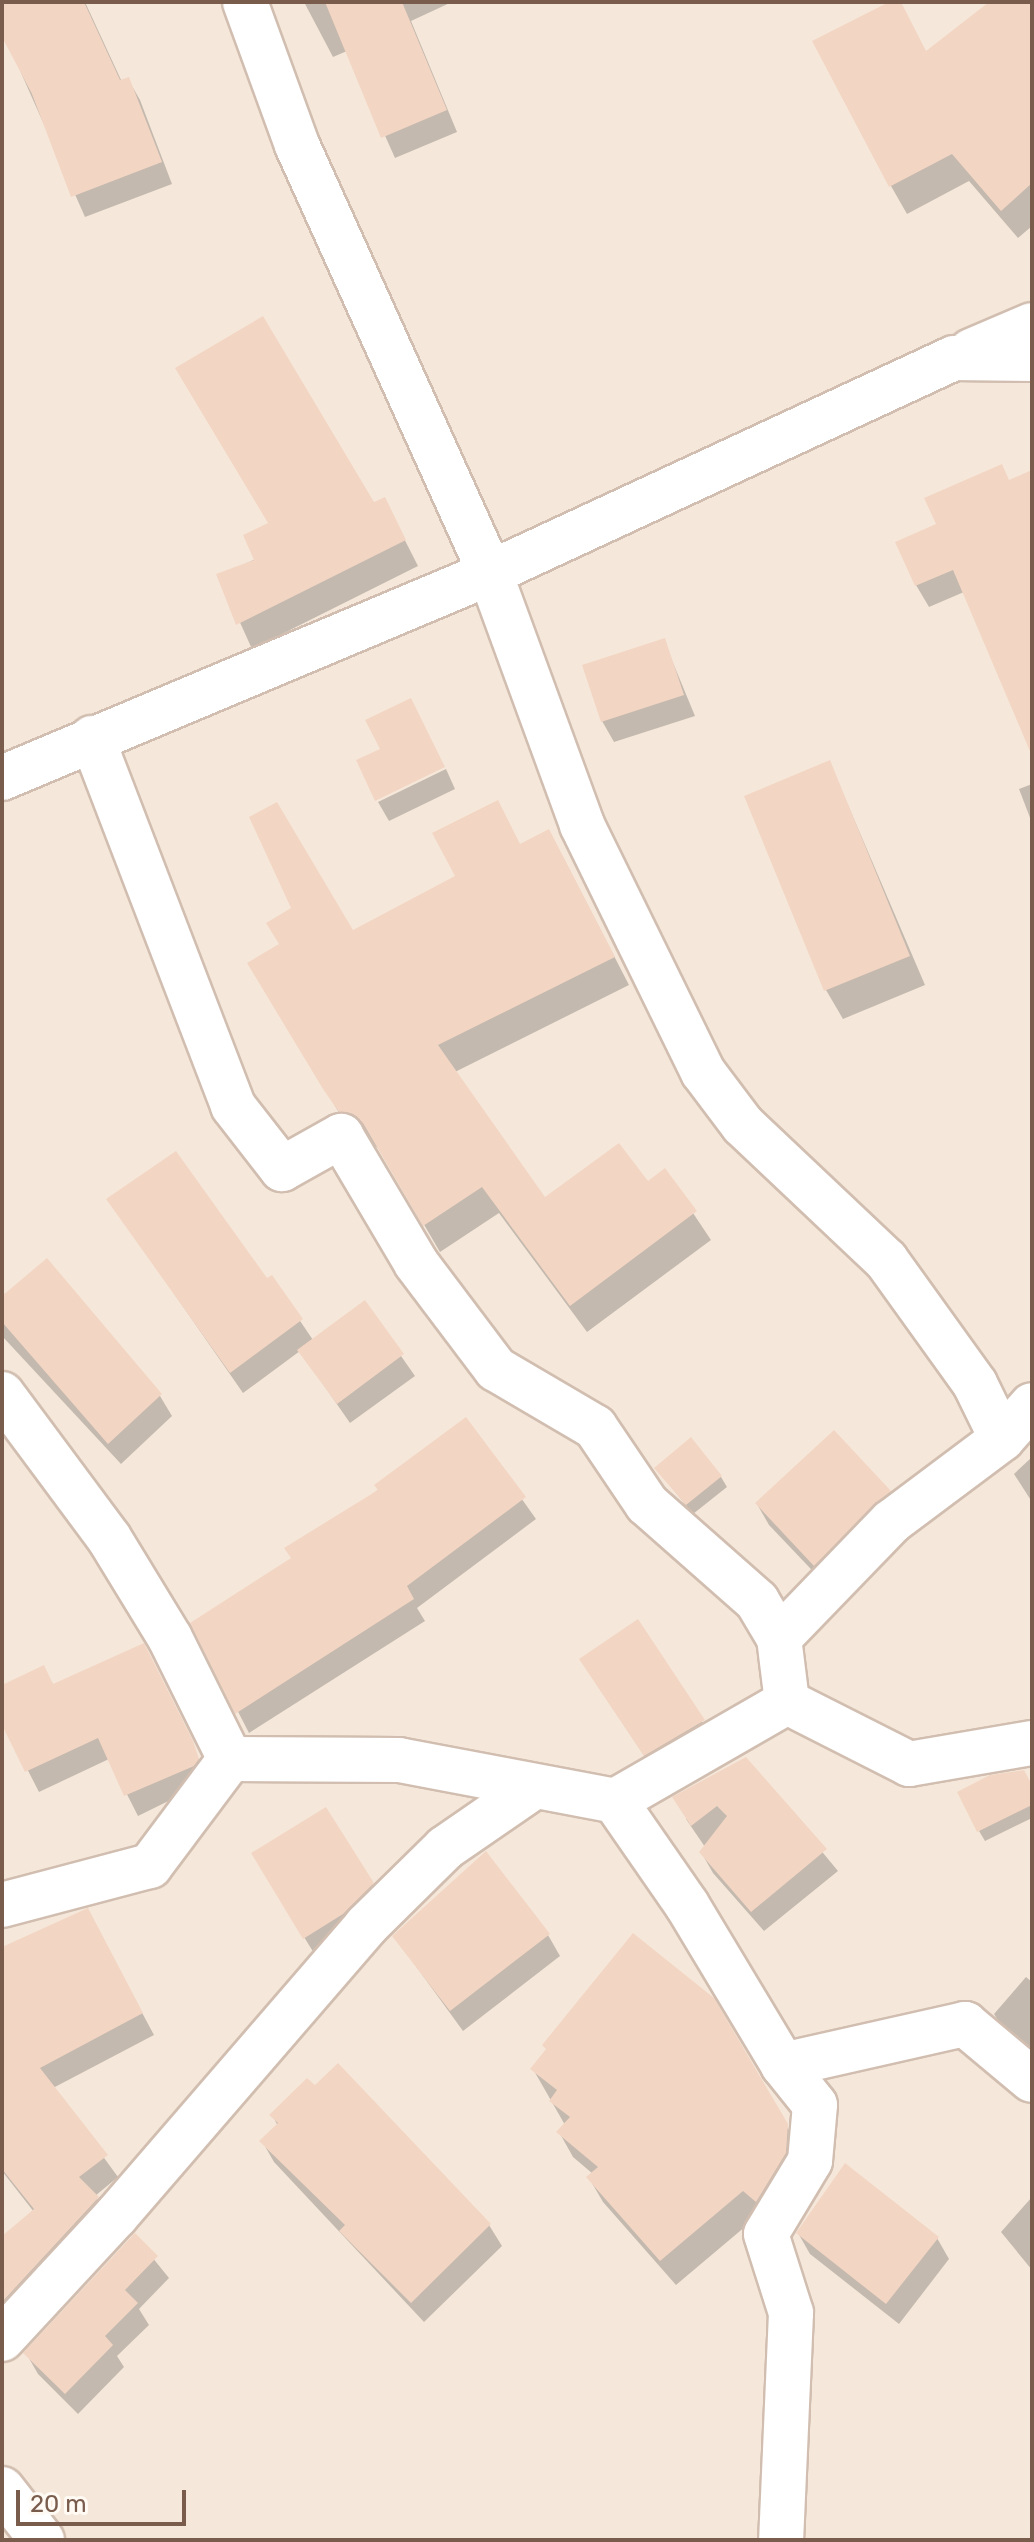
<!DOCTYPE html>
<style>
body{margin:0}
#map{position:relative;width:1034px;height:2542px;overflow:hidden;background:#fdf6ec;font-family:Rubik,sans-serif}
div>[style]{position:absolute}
.residential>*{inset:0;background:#f5e8da}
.shadow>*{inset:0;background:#0003}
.building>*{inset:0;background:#f3d5c3}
.roads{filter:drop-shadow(2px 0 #d1beb0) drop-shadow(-2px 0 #d1beb0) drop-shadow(0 2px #d1beb0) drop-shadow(0 -2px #d1beb0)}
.street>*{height:44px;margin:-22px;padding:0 22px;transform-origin:22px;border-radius:22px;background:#fff}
span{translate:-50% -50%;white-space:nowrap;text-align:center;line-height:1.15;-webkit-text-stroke:6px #fffaf3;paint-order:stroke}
.frame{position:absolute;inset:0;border:4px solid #7a5c4d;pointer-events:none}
.scale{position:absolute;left:16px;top:2490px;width:170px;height:36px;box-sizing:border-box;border:4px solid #7a5c4d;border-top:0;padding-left:10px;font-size:24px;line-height:28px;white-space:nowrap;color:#7a5c4d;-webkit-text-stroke:6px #fffaf3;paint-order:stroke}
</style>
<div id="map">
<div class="residential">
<i style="clip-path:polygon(2px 2px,1032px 2px,1032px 2540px,2px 2540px)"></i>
</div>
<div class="shadow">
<i style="clip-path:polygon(2px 2px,85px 2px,122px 82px,128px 79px,140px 100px,172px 184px,85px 217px,2px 30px)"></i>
<i style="clip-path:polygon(304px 2px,452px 2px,411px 21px,457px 132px,395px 158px,347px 51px,333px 57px)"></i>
<i style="clip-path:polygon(893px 2px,898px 2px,927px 54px,992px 2px,1032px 2px,1032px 226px,1018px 238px,969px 181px,907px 214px,891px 186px)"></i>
<i style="clip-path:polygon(1032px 473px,1032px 752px,964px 592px,929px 607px,916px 585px,939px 525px)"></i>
<i style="clip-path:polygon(384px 499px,418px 566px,252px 649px,219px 576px)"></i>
<i style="clip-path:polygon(664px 641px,695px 716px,614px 742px,602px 721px)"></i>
<i style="clip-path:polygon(830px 763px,925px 985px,843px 1019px,826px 990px)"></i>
<i style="clip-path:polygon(446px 769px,455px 789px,389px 821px,378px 802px)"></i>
<i style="clip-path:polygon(1032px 784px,1032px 823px,1019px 789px)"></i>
<i style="clip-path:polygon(521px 846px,564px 859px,629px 985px,455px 1072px,545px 1200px,647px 1184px,665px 1171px,711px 1240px,587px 1332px,499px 1213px,440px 1252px,381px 1151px,370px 1141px,356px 1139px,341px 1116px,266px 991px,352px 933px)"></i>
<i style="clip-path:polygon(109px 1200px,267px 1281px,271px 1278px,313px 1340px,364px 1303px,415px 1376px,350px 1423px,300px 1351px,243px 1393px)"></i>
<i style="clip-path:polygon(2px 1299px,160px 1396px,172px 1416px,121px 1464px,2px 1336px)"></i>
<i style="clip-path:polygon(465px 1419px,536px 1519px,417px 1608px,425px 1621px,249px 1733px,193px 1624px,293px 1559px)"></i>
<i style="clip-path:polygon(1032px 1457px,1032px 1502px,1014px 1474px)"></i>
<i style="clip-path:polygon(656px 1468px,721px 1477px,727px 1487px,693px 1514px)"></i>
<i style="clip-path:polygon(889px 1492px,901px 1513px,827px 1586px,769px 1525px,757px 1504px)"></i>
<i style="clip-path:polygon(637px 1622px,715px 1742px,657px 1775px,594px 1680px)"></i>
<i style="clip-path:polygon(43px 1667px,54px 1686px,155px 1667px,209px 1781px,138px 1816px,109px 1759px,39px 1792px,2px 1720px,2px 1687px)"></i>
<i style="clip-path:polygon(746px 1760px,838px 1871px,764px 1931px,713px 1873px,701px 1852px,705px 1847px,686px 1819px)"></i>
<i style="clip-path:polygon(1032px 1788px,1032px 1818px,985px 1841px,979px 1831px)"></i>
<i style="clip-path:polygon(265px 1874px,372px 1884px,384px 1906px,317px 1958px)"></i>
<i style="clip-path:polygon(99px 1932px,154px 2035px,53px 2088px,118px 2177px,95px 2196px,110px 2219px,2px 2336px,2px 2238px,34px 2212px,2px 2171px,2px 1950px)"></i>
<i style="clip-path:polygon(548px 1935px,560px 1956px,463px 2031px,394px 1936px)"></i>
<i style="clip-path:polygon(1026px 1977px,1032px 1982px,1032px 2057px,1007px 2035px,994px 2014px)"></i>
<i style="clip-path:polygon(712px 1999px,801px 2151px,759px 2215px,676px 2285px,603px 2202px,589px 2178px,593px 2174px,573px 2157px,559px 2132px,565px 2125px,533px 2069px)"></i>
<i style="clip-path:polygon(272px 2115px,489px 2225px,502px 2246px,424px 2322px,274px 2162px,262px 2141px,278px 2126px)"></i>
<i style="clip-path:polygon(1032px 2197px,1032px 2270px,1001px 2232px)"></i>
<i style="clip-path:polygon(798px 2233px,937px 2238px,949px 2259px,899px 2324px,810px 2254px)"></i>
<i style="clip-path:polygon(135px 2236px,169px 2278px,139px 2309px,149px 2325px,117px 2356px,124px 2367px,78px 2414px,38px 2374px,26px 2353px)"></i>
</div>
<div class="building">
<i style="clip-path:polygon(2px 2px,84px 2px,120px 80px,129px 77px,162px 162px,71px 197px,32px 94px,2px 37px)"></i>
<i style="clip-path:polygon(325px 2px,402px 2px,447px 110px,381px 138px)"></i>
<i style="clip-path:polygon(889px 2px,901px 2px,926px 51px,989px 2px,1032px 2px,1032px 183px,1001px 211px,952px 154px,889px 187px,812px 41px)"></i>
<i style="clip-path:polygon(263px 316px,374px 502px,385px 497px,406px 540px,236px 625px,216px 574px,254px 560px,243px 535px,268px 523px,175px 368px)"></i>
<i style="clip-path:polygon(1002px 464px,1009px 480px,1032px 470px,1032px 756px,953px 570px,915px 586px,895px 542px,936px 524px,924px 498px)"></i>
<i style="clip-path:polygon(665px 638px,684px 695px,601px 722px,582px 665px)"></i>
<i style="clip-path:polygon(411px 698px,445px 767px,375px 801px,356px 760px,380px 749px,365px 720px)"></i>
<i style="clip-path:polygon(830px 760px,910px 956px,824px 991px,744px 796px)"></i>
<i style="clip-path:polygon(498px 800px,520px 844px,549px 829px,615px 957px,438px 1045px,545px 1197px,619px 1143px,648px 1181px,665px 1168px,697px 1211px,570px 1306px,482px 1187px,423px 1226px,363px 1123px,353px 1114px,339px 1112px,323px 1089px,247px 963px,279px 944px,266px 923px,291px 908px,249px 817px,277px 802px,353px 930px,455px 876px,432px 833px)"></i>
<i style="clip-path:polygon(176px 1151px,267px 1278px,272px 1275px,303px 1319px,230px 1373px,106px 1199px)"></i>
<i style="clip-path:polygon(47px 1258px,162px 1394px,108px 1444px,2px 1322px,2px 1296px)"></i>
<i style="clip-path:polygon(365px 1300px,404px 1354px,337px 1404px,297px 1350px)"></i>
<i style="clip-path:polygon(466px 1417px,526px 1497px,407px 1586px,414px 1599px,235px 1714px,190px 1623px,291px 1558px,284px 1548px,378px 1490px,374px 1485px)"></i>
<i style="clip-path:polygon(834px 1430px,891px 1491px,814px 1566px,755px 1503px)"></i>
<i style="clip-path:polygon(691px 1437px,722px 1476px,686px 1505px,654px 1468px)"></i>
<i style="clip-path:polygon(638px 1619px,705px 1720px,644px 1756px,579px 1659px)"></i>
<i style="clip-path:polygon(144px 1643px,193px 1741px,199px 1759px,194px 1766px,124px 1796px,98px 1738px,25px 1772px,2px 1725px,2px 1685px,44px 1665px,53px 1684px)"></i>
<i style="clip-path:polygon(746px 1757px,827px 1849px,751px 1912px,699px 1852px,727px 1816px,717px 1806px,691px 1826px,672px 1797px)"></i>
<i style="clip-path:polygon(1024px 1770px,1032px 1785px,1032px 1805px,977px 1832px,957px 1792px,990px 1775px)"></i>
<i style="clip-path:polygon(326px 1807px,374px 1883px,343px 1914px,303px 1939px,251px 1853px)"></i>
<i style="clip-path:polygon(486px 1851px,550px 1934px,450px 2011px,392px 1936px)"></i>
<i style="clip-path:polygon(88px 1908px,143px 2013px,40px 2068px,108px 2155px,79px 2177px,99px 2197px,2px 2302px,2px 2236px,34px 2209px,2px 2169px,2px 1947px)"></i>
<i style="clip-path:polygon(633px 1933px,714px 1998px,788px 2124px,786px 2153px,756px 2202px,743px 2191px,660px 2261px,586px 2177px,598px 2167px,556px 2132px,570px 2117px,549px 2101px,557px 2090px,530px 2069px,546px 2049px,542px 2045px)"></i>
<i style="clip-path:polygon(338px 2063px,491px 2224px,411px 2303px,339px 2231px,345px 2225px,259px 2141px,278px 2123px,269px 2115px,307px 2078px,315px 2085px)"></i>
<i style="clip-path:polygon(845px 2163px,939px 2237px,886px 2304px,796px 2233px)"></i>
<i style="clip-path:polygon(135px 2233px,158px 2256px,125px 2290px,138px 2303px,105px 2336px,113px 2345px,65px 2394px,23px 2353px)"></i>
</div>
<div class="roads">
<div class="street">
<i style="left:245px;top:2px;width:152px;rotate:70deg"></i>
<i style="left:297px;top:145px;width:470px;rotate:65.7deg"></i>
<i style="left:490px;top:573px;width:268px;rotate:69.9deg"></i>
<i style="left:582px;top:825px;width:275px;rotate:63.9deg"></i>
<i style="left:703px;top:1072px;width:66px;rotate:53deg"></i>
<i style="left:743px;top:1125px;width:197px;rotate:43.4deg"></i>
<i style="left:886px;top:1260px;width:153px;rotate:54.3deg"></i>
<i style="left:975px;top:1384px;width:61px;rotate:63.9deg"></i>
<i style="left:971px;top:351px;width:66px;rotate:-23.1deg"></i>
<i style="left:92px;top:738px;width:394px;rotate:69deg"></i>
<i style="left:233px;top:1106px;width:80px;rotate:52.1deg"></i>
<i style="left:282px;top:1169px;width:68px;rotate:-29.2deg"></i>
<i style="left:341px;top:1136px;width:147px;rotate:59.4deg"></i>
<i style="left:416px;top:1263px;width:133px;rotate:53deg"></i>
<i style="left:496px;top:1369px;width:115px;rotate:30.4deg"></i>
<i style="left:595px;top:1427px;width:93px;rotate:56deg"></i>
<i style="left:647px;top:1504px;width:147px;rotate:41.4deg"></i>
<i style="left:757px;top:1601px;width:43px;rotate:59.3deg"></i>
<i style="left:2px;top:778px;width:529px;rotate:-22.79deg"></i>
<i style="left:490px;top:573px;width:511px;rotate:-24.86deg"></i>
<i style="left:954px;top:358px;width:78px;rotate:0.7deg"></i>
<i style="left:2px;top:1394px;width:179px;rotate:53.4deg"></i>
<i style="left:109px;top:1538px;width:117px;rotate:58.6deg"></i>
<i style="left:170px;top:1638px;width:135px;rotate:63.6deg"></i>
<i style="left:787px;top:1702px;width:137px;rotate:26.9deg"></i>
<i style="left:909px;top:1764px;width:125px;rotate:-9.7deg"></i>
<i style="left:615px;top:1801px;width:126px;rotate:55.3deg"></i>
<i style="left:687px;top:1905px;width:187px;rotate:59deg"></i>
<i style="left:783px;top:2065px;width:51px;rotate:51.3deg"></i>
<i style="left:815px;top:2105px;width:56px;rotate:95.1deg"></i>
<i style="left:810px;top:2161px;width:85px;rotate:121.1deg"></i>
<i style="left:766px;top:2234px;width:83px;rotate:72.4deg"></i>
<i style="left:791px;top:2313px;width:227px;rotate:92.5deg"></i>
<i style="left:2px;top:1905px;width:153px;rotate:-14.8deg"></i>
<i style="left:150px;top:1866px;width:134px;rotate:-53.2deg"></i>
<i style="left:230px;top:1759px;width:169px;rotate:0.3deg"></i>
<i style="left:399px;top:1760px;width:220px;rotate:10.7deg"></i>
<i style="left:615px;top:1801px;width:198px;rotate:-29.9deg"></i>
<i style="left:787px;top:1702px;width:64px;rotate:-97.1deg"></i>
<i style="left:779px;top:1638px;width:161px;rotate:-46deg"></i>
<i style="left:891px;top:1522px;width:139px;rotate:-36.8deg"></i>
<i style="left:1002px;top:1439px;width:45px;rotate:-48.6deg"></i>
<i style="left:783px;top:2065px;width:187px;rotate:-12.7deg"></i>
<i style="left:965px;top:2024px;width:87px;rotate:39.9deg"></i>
<i style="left:2px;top:2339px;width:168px;rotate:-47.2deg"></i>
<i style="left:116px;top:2216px;width:383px;rotate:-49.2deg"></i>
<i style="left:366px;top:1926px;width:111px;rotate:-44.6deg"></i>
<i style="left:445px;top:1848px;width:106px;rotate:-34.6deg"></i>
<i style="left:2px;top:2489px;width:65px;rotate:51.9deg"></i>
</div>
</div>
<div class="frame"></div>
<div class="scale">20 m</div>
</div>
